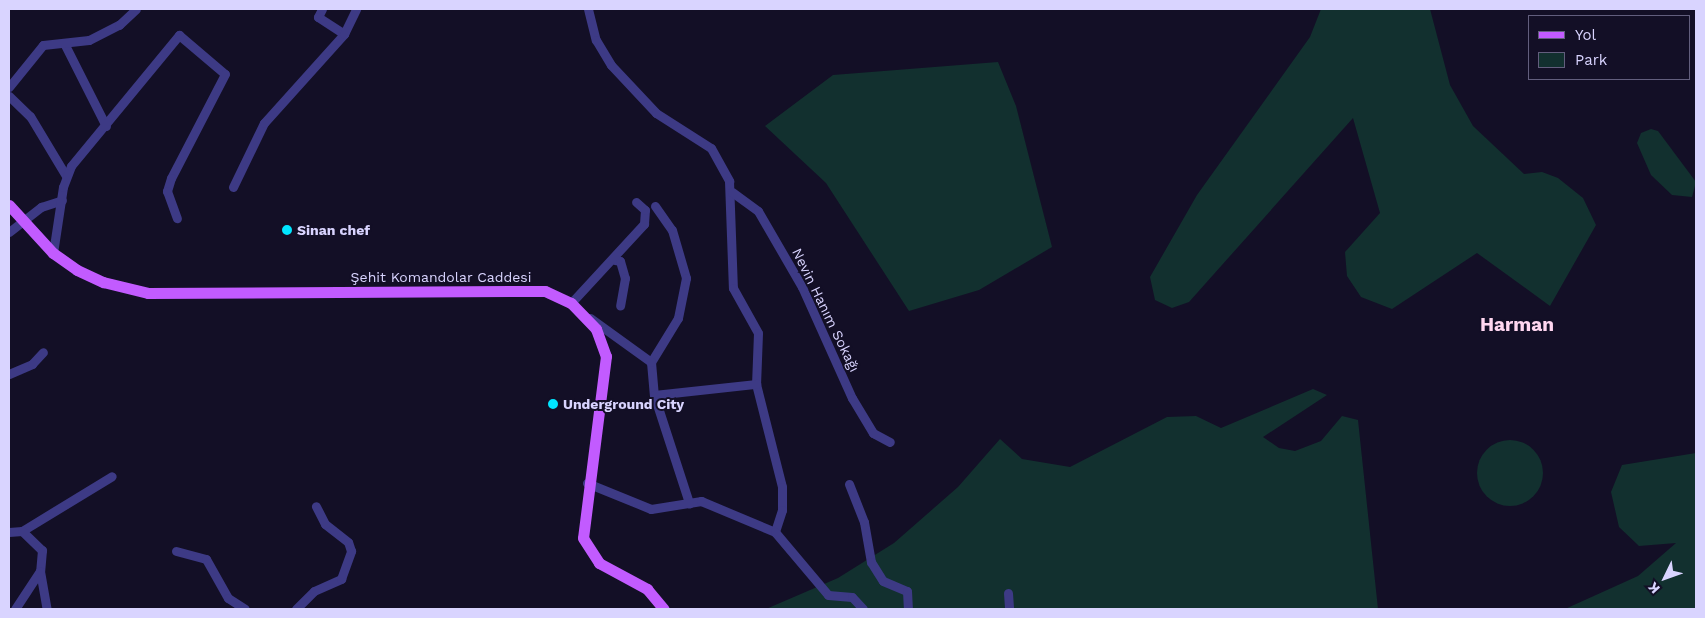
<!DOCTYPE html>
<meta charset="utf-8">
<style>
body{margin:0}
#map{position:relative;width:1705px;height:618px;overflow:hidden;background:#130f26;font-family:"Work Sans",sans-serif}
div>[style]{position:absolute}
.green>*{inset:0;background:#12302f}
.round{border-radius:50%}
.minor>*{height:9px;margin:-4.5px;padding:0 4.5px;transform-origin:4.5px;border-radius:4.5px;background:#3d3a85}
.major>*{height:11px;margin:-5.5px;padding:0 5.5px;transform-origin:5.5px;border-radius:5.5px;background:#c25bff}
.dots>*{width:14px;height:14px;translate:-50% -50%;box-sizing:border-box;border:2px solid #130f26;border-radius:50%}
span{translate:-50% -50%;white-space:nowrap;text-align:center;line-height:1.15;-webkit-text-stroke:4px #130f26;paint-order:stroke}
.poi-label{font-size:14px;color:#d9d4ff;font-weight:700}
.left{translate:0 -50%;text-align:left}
.street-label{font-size:14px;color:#d9d4ff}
.district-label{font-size:19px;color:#ffd6f0;font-weight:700}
.frame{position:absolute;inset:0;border:10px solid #d9d4ff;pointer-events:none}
.legend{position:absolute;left:1528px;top:15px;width:162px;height:65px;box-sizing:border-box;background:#130f26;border:1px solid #625e7d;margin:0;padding:6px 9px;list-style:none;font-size:15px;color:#d9d4ff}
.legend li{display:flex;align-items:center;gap:10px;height:25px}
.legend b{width:25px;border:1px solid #625e7d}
.north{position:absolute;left:1640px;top:553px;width:50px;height:50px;-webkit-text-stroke:4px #130f26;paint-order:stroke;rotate:228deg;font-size:14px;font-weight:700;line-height:20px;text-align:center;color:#d9d4ff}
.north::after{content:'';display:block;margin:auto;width:18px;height:22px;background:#d9d4ff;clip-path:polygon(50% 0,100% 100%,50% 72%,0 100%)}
</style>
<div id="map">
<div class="green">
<i style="clip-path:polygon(1321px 9px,1430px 9px,1450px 85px,1473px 126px,1524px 174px,1542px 172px,1558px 178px,1583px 198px,1596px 225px,1550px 306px,1477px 253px,1392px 309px,1361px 297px,1347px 276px,1345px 252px,1380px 213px,1353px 118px,1189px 302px,1172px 308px,1155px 300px,1150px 277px,1197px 195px,1310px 37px)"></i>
<i style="clip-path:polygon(998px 62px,1016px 106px,1052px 247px,979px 290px,909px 311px,826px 183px,765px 126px,833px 75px)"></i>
<i style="clip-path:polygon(1651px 129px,1658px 131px,1696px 182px,1692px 197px,1672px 195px,1651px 175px,1637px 143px,1641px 133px)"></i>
<i style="clip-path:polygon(1313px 389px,1327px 395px,1263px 437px,1279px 448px,1295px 451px,1321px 441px,1342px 416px,1358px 420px,1378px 609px,766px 609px,838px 578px,894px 543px,958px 487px,1000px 439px,1022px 459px,1070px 467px,1167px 417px,1196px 416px,1221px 428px)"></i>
<i class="round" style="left:1477px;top:440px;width:66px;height:66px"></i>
<i style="clip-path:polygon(1696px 453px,1696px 609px,1565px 609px,1638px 576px,1676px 543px,1639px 546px,1619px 527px,1611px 492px,1622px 465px)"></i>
</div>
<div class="minor">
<i style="left:322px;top:9px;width:9px;rotate:117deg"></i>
<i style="left:318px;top:17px;width:31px;rotate:33deg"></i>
<i style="left:588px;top:9px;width:32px;rotate:76deg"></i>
<i style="left:596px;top:40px;width:29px;rotate:59deg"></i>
<i style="left:611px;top:65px;width:66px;rotate:46.8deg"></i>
<i style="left:656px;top:113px;width:65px;rotate:32.5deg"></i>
<i style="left:711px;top:148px;width:38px;rotate:61deg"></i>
<i style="left:729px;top:181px;width:107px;rotate:87.9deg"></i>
<i style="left:733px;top:288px;width:51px;rotate:60.9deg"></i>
<i style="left:758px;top:333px;width:51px;rotate:92.2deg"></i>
<i style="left:756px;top:384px;width:106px;rotate:75.8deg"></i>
<i style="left:782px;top:487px;width:23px;rotate:90deg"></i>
<i style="left:782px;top:510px;width:23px;rotate:108deg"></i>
<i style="left:64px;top:43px;width:93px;rotate:63.2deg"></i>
<i style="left:9px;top:87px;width:54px;rotate:-51deg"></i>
<i style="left:43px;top:45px;width:46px;rotate:-6.2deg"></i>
<i style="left:89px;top:40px;width:34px;rotate:-27deg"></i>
<i style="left:119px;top:25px;width:23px;rotate:-43deg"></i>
<i style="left:9px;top:96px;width:29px;rotate:44deg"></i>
<i style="left:30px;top:116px;width:70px;rotate:59deg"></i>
<i style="left:233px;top:187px;width:71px;rotate:-64.2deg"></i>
<i style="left:264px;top:123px;width:120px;rotate:-48deg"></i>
<i style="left:344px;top:34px;width:28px;rotate:-64deg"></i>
<i style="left:732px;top:192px;width:32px;rotate:36deg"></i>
<i style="left:758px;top:211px;width:88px;rotate:59.9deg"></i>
<i style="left:802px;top:287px;width:122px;rotate:65.8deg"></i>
<i style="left:852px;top:398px;width:41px;rotate:59deg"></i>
<i style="left:873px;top:433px;width:19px;rotate:28deg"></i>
<i style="left:655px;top:206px;width:29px;rotate:55deg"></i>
<i style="left:672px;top:230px;width:50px;rotate:73.7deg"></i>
<i style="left:686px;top:278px;width:41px;rotate:101.3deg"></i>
<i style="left:678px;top:318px;width:52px;rotate:121.5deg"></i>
<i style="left:651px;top:362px;width:33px;rotate:85deg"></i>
<i style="left:654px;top:395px;width:114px;rotate:72deg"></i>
<i style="left:9px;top:232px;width:41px;rotate:-38deg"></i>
<i style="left:41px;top:207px;width:22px;rotate:-18deg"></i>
<i style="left:53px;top:253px;width:67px;rotate:-81.4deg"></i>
<i style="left:63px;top:187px;width:22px;rotate:-69deg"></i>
<i style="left:71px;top:166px;width:170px;rotate:-50.5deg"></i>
<i style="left:179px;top:35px;width:60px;rotate:40.3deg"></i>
<i style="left:225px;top:74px;width:117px;rotate:117.4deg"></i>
<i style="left:171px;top:178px;width:14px;rotate:107deg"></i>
<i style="left:167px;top:191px;width:29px;rotate:70deg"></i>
<i style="left:615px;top:260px;width:5px;rotate:11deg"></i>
<i style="left:620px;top:261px;width:18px;rotate:74deg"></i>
<i style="left:625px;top:278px;width:28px;rotate:100deg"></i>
<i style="left:571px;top:303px;width:108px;rotate:-47.3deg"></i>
<i style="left:644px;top:224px;width:14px;rotate:-86deg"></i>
<i style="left:645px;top:210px;width:12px;rotate:-138deg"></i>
<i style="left:590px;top:318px;width:75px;rotate:35.8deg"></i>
<i style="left:9px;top:374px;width:25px;rotate:-23deg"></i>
<i style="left:32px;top:364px;width:16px;rotate:-47deg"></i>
<i style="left:654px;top:395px;width:103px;rotate:-6.2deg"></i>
<i style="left:587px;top:483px;width:69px;rotate:22.1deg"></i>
<i style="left:651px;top:509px;width:51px;rotate:-9.1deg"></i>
<i style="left:701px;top:501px;width:80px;rotate:22.7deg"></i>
<i style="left:775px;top:532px;width:82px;rotate:49.9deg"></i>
<i style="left:828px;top:595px;width:24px;rotate:5deg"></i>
<i style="left:852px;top:597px;width:16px;rotate:47deg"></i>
<i style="left:849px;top:484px;width:41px;rotate:68.5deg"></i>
<i style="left:864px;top:522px;width:41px;rotate:80.1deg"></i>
<i style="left:871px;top:562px;width:22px;rotate:58deg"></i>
<i style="left:883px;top:581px;width:26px;rotate:23deg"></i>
<i style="left:907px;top:591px;width:18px;rotate:87deg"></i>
<i style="left:22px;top:531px;width:105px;rotate:-31.4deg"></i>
<i style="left:9px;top:532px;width:13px;rotate:-4deg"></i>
<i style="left:22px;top:531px;width:28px;rotate:44deg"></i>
<i style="left:42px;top:550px;width:21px;rotate:95deg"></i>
<i style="left:40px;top:571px;width:39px;rotate:80deg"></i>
<i style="left:176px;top:551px;width:31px;rotate:15deg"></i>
<i style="left:206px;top:559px;width:45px;rotate:60.6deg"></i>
<i style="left:228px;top:598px;width:20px;rotate:33deg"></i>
<i style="left:1008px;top:593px;width:16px;rotate:86deg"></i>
<i style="left:15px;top:609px;width:45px;rotate:-56.7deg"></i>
<i style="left:296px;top:609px;width:25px;rotate:-45deg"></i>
<i style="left:314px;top:591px;width:30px;rotate:-24deg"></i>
<i style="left:341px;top:579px;width:30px;rotate:-70deg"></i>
<i style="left:351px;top:551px;width:9px;rotate:-108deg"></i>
<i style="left:348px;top:542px;width:29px;rotate:-142deg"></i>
<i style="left:325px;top:524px;width:20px;rotate:-117deg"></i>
</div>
<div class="major">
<i style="left:9px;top:205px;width:65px;rotate:47.5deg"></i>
<i style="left:53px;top:253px;width:29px;rotate:35deg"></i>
<i style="left:77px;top:270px;width:29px;rotate:25deg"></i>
<i style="left:103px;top:282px;width:46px;rotate:13.7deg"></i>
<i style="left:148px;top:293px;width:397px;rotate:-0.3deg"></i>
<i style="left:545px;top:291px;width:29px;rotate:25deg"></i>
<i style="left:571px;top:303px;width:36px;rotate:46deg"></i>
<i style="left:596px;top:329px;width:29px;rotate:70deg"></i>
<i style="left:606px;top:356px;width:183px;rotate:97.2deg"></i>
<i style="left:583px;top:538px;width:30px;rotate:57deg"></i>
<i style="left:599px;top:563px;width:55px;rotate:28.4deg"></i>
<i style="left:647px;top:589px;width:26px;rotate:50deg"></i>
</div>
<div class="dots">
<i style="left:287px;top:230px;background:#00e5ff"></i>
<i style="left:553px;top:404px;background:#00e5ff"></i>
</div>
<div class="poi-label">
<span class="left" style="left:297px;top:230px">Sinan chef</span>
<span class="left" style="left:563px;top:404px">Underground City</span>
</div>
<div class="street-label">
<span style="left:441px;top:277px">Şehit Komandolar Caddesi</span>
<span style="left:826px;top:310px;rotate:64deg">Nevin Hanım Sokağı</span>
</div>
<div class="district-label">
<span style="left:1517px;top:325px">Harman</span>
</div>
<div class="frame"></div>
<ul class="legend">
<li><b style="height:6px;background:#c25bff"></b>Yol</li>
<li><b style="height:14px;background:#12302f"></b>Park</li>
</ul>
<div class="north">K</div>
</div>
